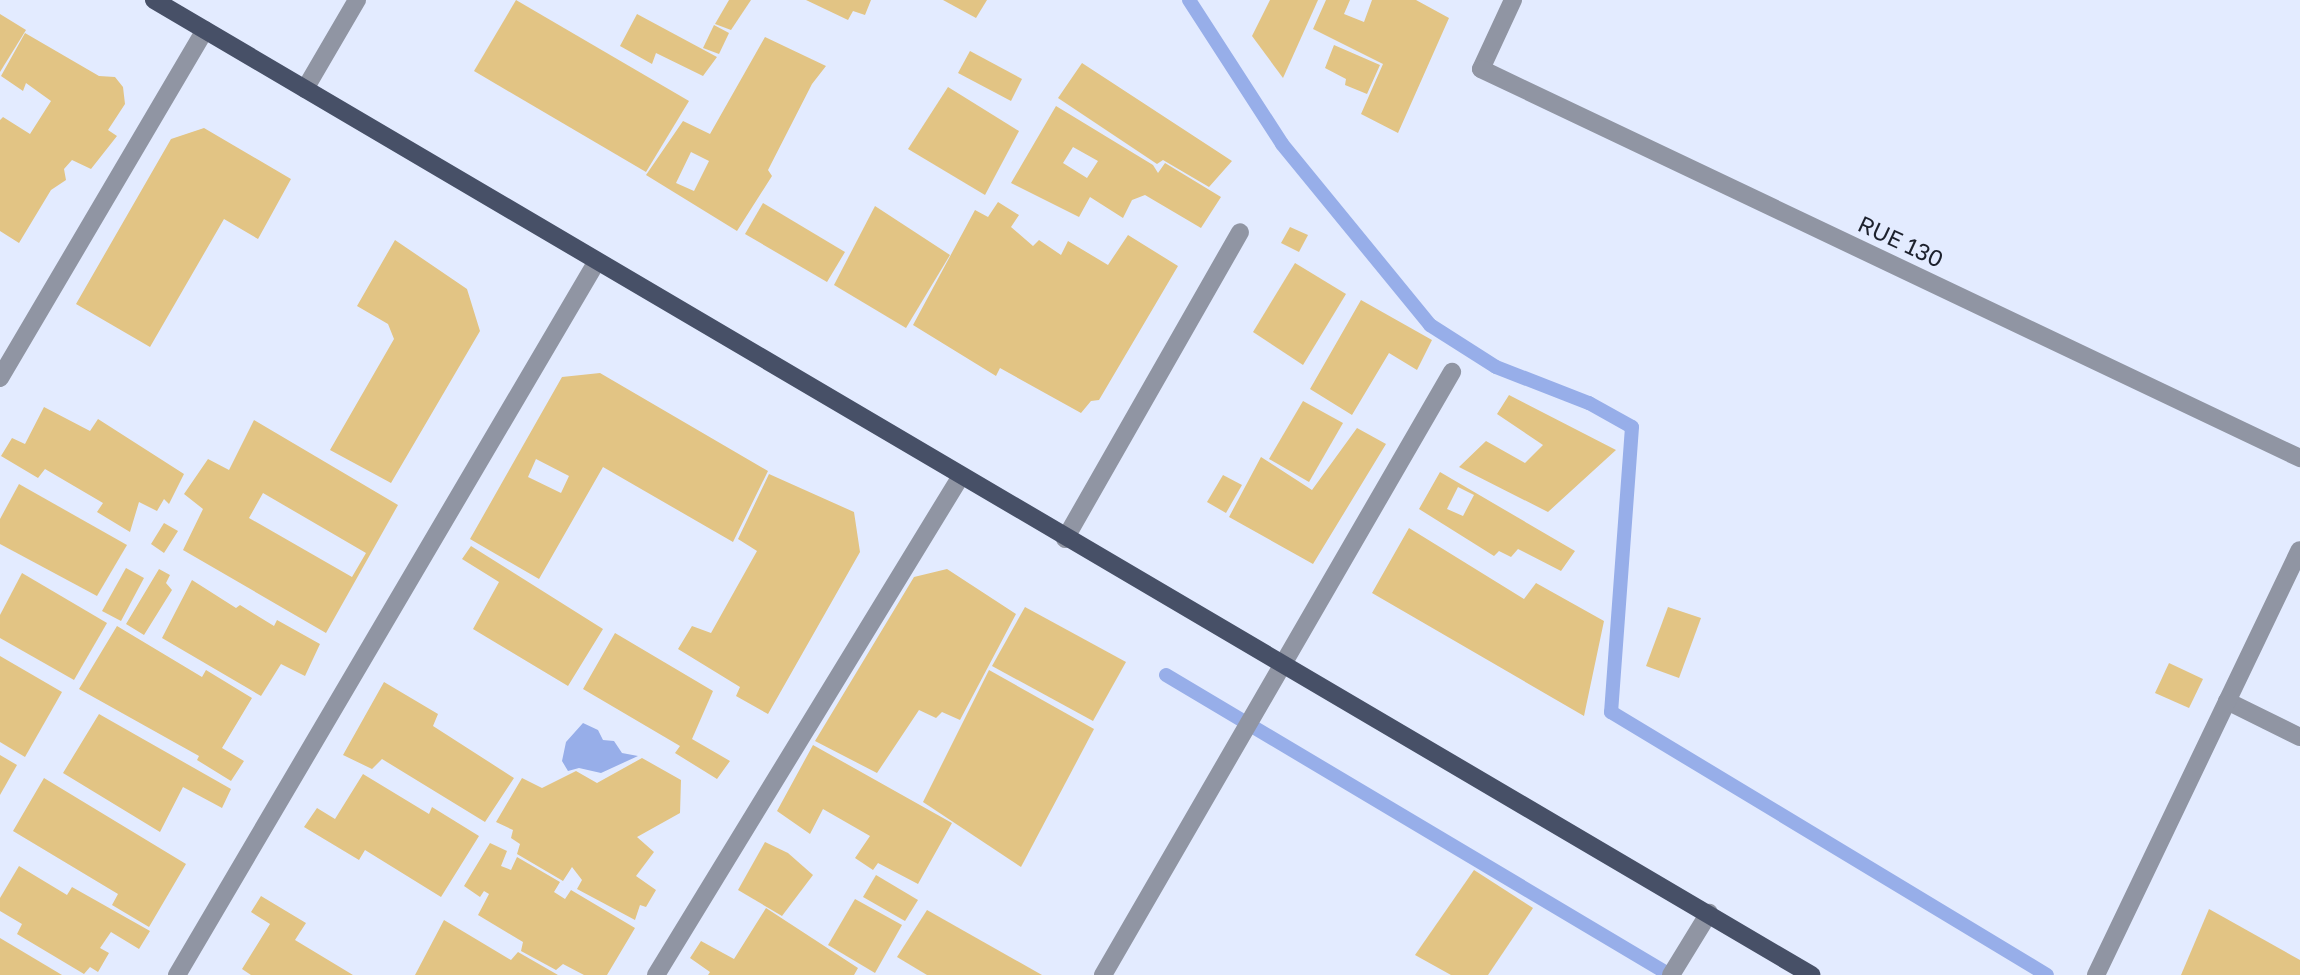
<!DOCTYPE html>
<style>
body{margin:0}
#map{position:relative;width:2300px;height:975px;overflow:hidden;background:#e3ebff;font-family:"Golos Text",sans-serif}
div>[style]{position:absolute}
.water>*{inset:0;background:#97aee9}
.stream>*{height:14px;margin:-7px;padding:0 7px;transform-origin:7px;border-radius:7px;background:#97aee9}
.building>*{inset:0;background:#e2c484}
.minor>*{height:18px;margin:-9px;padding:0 9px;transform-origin:9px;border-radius:9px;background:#9095a3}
.tertiary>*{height:18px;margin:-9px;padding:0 9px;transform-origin:9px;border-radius:9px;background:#9095a3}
.primary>*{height:18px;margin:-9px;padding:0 9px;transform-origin:9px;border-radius:9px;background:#475067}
span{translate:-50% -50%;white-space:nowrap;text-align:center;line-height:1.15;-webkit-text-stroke:5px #e3ebff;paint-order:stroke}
.street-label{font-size:23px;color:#1d212d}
</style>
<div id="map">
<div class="water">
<i style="clip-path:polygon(583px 723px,598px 730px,603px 740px,614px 741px,622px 753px,638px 756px,601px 773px,579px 768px,568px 771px,562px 761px,566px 742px)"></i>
</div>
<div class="stream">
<i style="left:1189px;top:0;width:171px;rotate:57.1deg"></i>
<i style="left:1282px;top:144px;width:234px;rotate:50.7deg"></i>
<i style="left:1430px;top:325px;width:78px;rotate:32.5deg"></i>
<i style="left:1496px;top:367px;width:100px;rotate:21.2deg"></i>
<i style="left:1589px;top:403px;width:49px;rotate:29.2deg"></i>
<i style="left:1632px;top:427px;width:286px;rotate:94.2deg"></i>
<i style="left:1611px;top:712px;width:509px;rotate:31.1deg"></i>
<i style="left:1166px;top:675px;width:587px;rotate:30.76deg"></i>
</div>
<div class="building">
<i style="clip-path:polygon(516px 0,689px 101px,646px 172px,474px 71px)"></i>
<i style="clip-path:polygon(729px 0,751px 0,731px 30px,715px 24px)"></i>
<i style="clip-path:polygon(806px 0,871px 0,865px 15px,853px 11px,848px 20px)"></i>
<i style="clip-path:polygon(943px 0,987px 0,976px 18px)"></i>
<i style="clip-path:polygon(1270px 0,1318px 0,1283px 78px,1252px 36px)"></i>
<i style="clip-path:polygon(1326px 0,1350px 0,1344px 14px,1364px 22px,1372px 0,1416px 0,1449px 18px,1398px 133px,1361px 114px,1383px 64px,1313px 29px)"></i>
<i style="clip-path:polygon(0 14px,26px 30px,0 72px)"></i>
<i style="clip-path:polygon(637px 14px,717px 57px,703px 76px,656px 53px,652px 64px,620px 46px)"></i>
<i style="clip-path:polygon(714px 25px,729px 33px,719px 54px,703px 48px)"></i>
<i style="clip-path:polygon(25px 33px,99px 76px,115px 77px,123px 87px,125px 104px,108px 130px,117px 136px,91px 169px,72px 160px,64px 169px,66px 180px,51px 190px,19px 243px,0 231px,0 120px,3px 117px,30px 134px,51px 101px,26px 83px,23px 91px,1px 76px)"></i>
<i style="clip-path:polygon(evenodd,765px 37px,826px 66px,812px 84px,768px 170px,772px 176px,737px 231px,646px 175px,683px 121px,710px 134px,765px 37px,691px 152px,709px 161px,694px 191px,676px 183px,691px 152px)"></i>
<i style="clip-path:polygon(1334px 45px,1380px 65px,1367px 94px,1345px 85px,1346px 79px,1325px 68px)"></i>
<i style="clip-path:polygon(970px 51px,1022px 79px,1011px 101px,958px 73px)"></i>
<i style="clip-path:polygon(1082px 63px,1232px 161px,1209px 187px,1163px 160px,1157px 164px,1058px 98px)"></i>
<i style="clip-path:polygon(948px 87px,1019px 131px,985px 195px,908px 149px)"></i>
<i style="clip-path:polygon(evenodd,1056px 106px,1153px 165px,1158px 173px,1165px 163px,1221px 197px,1201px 228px,1145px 195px,1132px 200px,1123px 218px,1090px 197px,1079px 217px,1011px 183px,1056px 106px,1073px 147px,1098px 161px,1087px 178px,1063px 163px,1073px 147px)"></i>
<i style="clip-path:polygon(204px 128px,291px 179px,258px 239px,224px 219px,150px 347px,76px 304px,171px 139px)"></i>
<i style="clip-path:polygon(998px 202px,1019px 215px,1011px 227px,1033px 246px,1039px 240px,1061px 255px,1068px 241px,1108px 265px,1128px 235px,1178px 266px,1099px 400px,1091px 401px,1081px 413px,1000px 368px,996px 376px,913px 325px,975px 210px,988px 217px)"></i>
<i style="clip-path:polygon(763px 203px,845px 252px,827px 282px,745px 234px)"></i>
<i style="clip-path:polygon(875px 206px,950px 255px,906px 328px,834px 285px)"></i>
<i style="clip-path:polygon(1290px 227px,1308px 235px,1299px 252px,1281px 243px)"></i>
<i style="clip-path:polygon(395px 240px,467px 289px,480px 331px,391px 483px,330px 450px,394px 339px,388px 324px,357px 306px)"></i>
<i style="clip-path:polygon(1295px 263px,1346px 294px,1303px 365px,1253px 332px)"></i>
<i style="clip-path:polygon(1361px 300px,1432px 340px,1417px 370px,1389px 353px,1352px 415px,1310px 389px)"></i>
<i style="clip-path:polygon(evenodd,600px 373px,768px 471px,733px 542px,603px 467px,539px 579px,470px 539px,562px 377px,600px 373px,536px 459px,569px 476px,561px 493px,528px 477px,536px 459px)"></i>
<i style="clip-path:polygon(1509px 395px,1616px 450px,1548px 512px,1459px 467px,1486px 441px,1525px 463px,1543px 445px,1497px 414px)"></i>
<i style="clip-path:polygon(1303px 401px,1343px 423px,1309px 482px,1269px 459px)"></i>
<i style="clip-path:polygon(44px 407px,90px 431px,98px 419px,184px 474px,169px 504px,164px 499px,157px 511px,139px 502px,130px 532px,97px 512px,103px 503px,45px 469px,38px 478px,1px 456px,12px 438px,25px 444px)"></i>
<i style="clip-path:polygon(evenodd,254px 420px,398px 505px,326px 633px,183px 550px,203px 509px,184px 494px,208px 459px,229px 470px,254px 420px,263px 493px,366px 553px,352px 577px,249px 518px,263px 493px)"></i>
<i style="clip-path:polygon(1357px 428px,1386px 444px,1313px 564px,1229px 517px,1261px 457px,1312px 490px)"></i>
<i style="clip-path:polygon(evenodd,1440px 472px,1575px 551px,1561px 571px,1518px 549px,1511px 557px,1499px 551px,1494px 556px,1419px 509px,1440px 472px,1458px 487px,1474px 495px,1463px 516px,1447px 509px,1458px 487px)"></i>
<i style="clip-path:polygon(769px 474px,854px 512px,860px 552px,768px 714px,736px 696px,740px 687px,678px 649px,692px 626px,711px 633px,757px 551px,738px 539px)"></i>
<i style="clip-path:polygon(1223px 475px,1242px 485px,1226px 513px,1207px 502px)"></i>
<i style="clip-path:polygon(19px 484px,127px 545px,97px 596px,0 544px,0 519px)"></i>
<i style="clip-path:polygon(164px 523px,178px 531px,164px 553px,151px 544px)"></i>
<i style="clip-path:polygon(1409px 528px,1524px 599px,1536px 583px,1604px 621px,1584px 716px,1372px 593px)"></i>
<i style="clip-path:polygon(471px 546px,603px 629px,568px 686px,473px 629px,499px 582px,462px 559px)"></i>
<i style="clip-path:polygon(126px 568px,144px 578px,121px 621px,102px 611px)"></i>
<i style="clip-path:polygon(159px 569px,170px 575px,166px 583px,172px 590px,144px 635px,126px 624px)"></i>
<i style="clip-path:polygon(947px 569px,1016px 614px,960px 720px,942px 712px,936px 718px,919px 710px,877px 773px,815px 741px,914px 577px)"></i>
<i style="clip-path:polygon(22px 573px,107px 623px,74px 680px,0 638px,0 615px)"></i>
<i style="clip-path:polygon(192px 580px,236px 608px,240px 605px,274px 626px,277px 620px,320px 644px,305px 676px,281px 664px,261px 696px,162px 638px)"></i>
<i style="clip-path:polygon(1025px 607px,1126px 662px,1093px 721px,992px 666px)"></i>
<i style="clip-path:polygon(1668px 607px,1701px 618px,1679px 678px,1646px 666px)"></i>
<i style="clip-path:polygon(117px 626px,202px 677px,206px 670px,252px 698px,222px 748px,244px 761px,231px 781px,197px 760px,199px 756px,79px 689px)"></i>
<i style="clip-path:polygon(615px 633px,713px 691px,692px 739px,730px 761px,717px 779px,675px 753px,680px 746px,583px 689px)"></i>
<i style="clip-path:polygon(0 656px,62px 692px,25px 757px,0 742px)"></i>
<i style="clip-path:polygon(2169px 663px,2203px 679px,2189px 708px,2155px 693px)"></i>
<i style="clip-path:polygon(989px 670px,1094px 729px,1021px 867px,923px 802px)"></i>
<i style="clip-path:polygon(384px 682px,438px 714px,433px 726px,514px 778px,485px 822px,382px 759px,372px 769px,343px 755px)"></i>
<i style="clip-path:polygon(99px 714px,231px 789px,222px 808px,183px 787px,160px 832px,63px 773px)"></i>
<i style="clip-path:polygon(813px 745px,952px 823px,918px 884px,878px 863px,873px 870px,855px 858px,870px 836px,823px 809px,810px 834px,777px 811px)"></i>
<i style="clip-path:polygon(0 755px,17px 765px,0 795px)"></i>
<i style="clip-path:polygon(642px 758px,681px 780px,680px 813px,637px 837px,654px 852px,636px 876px,656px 890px,646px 907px,640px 905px,635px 920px,577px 889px,582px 880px,572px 867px,563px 881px,517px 854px,520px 844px,511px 838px,513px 830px,496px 822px,522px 778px,542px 788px,576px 771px,597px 783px)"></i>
<i style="clip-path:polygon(363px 774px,429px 814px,432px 807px,479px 836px,441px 897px,365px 850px,359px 860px,304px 827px,317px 808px,335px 819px)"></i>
<i style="clip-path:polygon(44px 778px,186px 864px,149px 927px,112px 905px,118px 894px,13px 831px)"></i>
<i style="clip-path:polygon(765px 842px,788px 853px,813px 875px,782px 916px,738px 890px)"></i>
<i style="clip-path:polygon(490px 843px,507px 851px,501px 866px,511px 870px,517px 857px,560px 882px,554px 892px,565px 899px,571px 890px,635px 928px,607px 975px,584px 975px,563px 964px,556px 970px,521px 951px,523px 942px,478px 915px,489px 894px,484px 891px,480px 897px,464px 886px)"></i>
<i style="clip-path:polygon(19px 866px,67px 895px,72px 887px,150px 931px,139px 949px,111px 932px,100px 948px,109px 953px,98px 972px,90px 967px,84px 974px,17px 934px,22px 924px,0 911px,0 898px)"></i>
<i style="clip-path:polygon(1474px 870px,1533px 908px,1488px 975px,1451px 975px,1415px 955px)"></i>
<i style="clip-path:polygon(876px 875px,918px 900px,905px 921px,863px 897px)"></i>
<i style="clip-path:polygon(261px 896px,306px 923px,295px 940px,353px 975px,251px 975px,242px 969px,270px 924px,251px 912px)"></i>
<i style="clip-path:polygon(855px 899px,902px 925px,875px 973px,828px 945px)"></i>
<i style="clip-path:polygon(766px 908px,858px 968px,854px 975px,708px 975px,710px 972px,690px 958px,701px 941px,734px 959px)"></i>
<i style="clip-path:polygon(2209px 909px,2300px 960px,2300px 975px,2181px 975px)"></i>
<i style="clip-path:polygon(927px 910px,1042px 975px,927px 975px,897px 957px)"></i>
<i style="clip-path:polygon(444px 920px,511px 960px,518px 952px,558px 975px,415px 975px)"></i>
<i style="clip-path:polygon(0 938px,62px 975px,0 975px)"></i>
</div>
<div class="minor">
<i style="left:1513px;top:0;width:76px;rotate:114.9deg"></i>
<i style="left:1481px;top:69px;width:907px;rotate:25.41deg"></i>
<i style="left:305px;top:89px;width:103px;rotate:-59.7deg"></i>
<i style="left:0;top:378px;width:404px;rotate:-59.5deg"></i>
<i style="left:1065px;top:539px;width:353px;rotate:-60.3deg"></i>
<i style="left:2227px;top:701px;width:81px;rotate:26.3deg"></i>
<i style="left:177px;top:975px;width:828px;rotate:-59.53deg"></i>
<i style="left:656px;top:975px;width:585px;rotate:-58.57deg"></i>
<i style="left:1103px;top:975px;width:697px;rotate:-59.94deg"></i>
<i style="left:2096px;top:975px;width:471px;rotate:-64.4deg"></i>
</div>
<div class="tertiary">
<i style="left:1671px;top:975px;width:73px;rotate:-58.5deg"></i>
</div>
<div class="primary">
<i style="left:154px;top:0;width:1923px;rotate:30.47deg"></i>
</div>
<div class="street-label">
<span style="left:1901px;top:241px;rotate:25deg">RUE 130</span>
</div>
</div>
